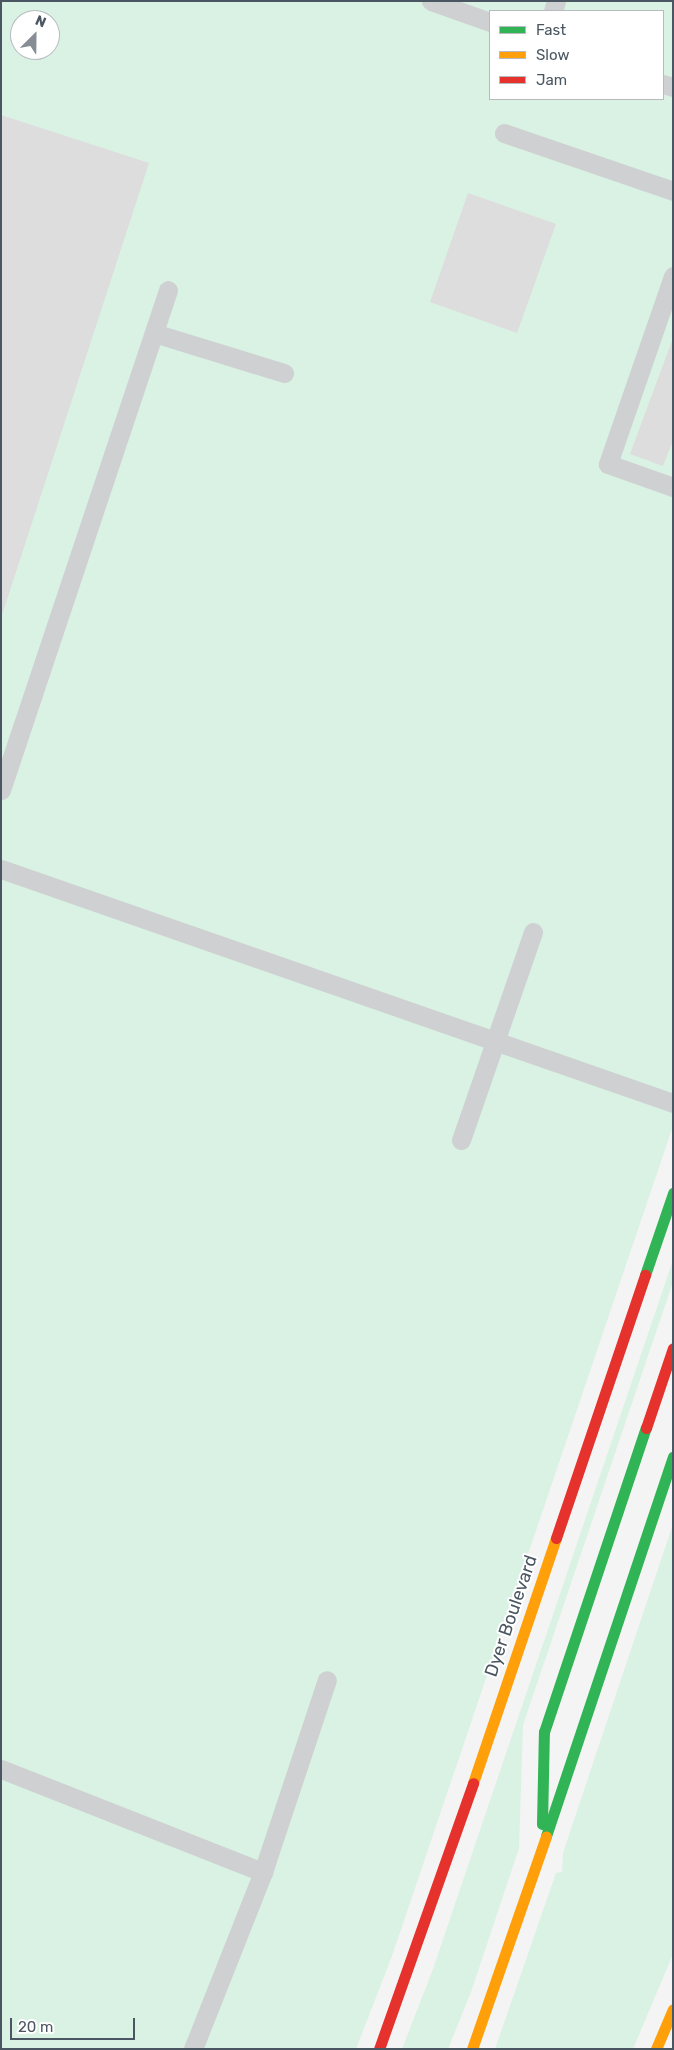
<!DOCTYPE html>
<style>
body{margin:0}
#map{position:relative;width:674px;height:2050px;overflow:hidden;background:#f4f4f4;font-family:Rubik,sans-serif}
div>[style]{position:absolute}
.green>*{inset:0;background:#d9f2e3}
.building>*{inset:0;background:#ddddde}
.lane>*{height:19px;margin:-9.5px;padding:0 9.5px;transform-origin:9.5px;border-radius:9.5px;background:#ced0d2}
.fast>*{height:11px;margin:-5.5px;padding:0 5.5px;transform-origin:5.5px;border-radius:5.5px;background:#30b455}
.slow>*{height:11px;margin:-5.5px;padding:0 5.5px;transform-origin:5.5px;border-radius:5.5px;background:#ff9f0a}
.jam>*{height:11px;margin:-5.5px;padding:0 5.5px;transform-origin:5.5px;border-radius:5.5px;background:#e5322d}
span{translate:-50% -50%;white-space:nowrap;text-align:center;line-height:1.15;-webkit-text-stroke:4px #fff;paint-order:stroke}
.street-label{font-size:18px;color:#4a5661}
.frame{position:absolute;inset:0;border:2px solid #4a5661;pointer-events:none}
.legend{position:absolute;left:489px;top:10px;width:175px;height:90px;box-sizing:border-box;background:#fff;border:1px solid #b7bbc0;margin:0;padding:6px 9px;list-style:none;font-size:15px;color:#4a5661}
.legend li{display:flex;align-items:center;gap:10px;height:25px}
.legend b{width:25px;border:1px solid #b7bbc0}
.north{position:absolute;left:10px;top:10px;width:50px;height:50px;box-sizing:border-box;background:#fff;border:1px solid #b7bbc0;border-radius:50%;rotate:23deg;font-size:14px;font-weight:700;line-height:20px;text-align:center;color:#4a5661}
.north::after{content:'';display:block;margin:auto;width:18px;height:22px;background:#868d94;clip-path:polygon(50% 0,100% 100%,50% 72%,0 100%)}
.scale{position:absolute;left:10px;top:2018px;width:125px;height:22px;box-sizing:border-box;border:2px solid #4a5661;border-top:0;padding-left:6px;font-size:15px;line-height:18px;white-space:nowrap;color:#4a5661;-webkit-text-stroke:4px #fff;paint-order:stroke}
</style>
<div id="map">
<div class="green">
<i style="clip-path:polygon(evenodd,1px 1px,673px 1px,673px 1126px,392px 1956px,356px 2049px,1px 2049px,1px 1px,490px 11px,663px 11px,663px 99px,490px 99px,490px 11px,1px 1px,20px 20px,50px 20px,50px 50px,20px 50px,20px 20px)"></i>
<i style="clip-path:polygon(673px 1260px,673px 1282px,523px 1725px,519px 1848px,471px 1992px,448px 2049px,402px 2049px,433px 1969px)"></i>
<i style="clip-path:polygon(673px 1524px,673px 1954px,633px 2049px,495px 2049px,556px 1873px,562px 1872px,563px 1853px)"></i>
</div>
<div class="building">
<i style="clip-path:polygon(1px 115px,149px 163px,2px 615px,1px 615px)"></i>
<i style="clip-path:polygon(468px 193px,556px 224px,517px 333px,430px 302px)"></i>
<i style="clip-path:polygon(673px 338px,673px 441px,663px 466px,630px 454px)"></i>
</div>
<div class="lane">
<i style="left:431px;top:1px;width:63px;rotate:19.6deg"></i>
<i style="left:553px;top:11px;width:10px;rotate:-73deg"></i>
<i style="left:663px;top:84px;width:10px;rotate:17deg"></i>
<i style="left:504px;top:133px;width:179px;rotate:18.9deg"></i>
<i style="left:673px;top:276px;width:199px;rotate:109.1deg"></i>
<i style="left:608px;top:464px;width:69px;rotate:19.5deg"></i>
<i style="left:154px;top:333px;width:136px;rotate:17.1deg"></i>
<i style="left:1px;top:790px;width:527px;rotate:-71.53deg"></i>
<i style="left:1px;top:869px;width:712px;rotate:19.2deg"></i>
<i style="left:461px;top:1140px;width:220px;rotate:-70.9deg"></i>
<i style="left:1px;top:1769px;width:282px;rotate:21.5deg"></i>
<i style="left:263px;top:1872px;width:202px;rotate:-71.6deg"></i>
<i style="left:193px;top:2049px;width:190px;rotate:-68.4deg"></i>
</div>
<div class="fast">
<i style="left:645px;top:1275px;width:87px;rotate:-71.1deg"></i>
<i style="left:542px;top:1824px;width:92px;rotate:-88.8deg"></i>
<i style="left:544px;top:1732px;width:321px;rotate:-71.5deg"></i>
<i style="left:546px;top:1836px;width:400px;rotate:-71.5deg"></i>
</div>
<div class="slow">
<i style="left:473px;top:1783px;width:259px;rotate:-71.3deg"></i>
<i style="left:472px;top:2049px;width:225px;rotate:-70.8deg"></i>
<i style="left:656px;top:2049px;width:43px;rotate:-67deg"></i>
</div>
<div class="jam">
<i style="left:646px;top:1428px;width:84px;rotate:-71.4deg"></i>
<i style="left:556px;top:1538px;width:278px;rotate:-71.3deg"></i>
<i style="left:379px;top:2049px;width:282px;rotate:-70.5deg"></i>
</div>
<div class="street-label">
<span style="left:511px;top:1616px;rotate:-71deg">Dyer Boulevard</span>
</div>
<div class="frame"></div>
<ul class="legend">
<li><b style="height:6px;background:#30b455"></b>Fast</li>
<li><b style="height:6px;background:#ff9f0a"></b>Slow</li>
<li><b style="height:6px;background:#e5322d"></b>Jam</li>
</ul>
<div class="north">N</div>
<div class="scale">20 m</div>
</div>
